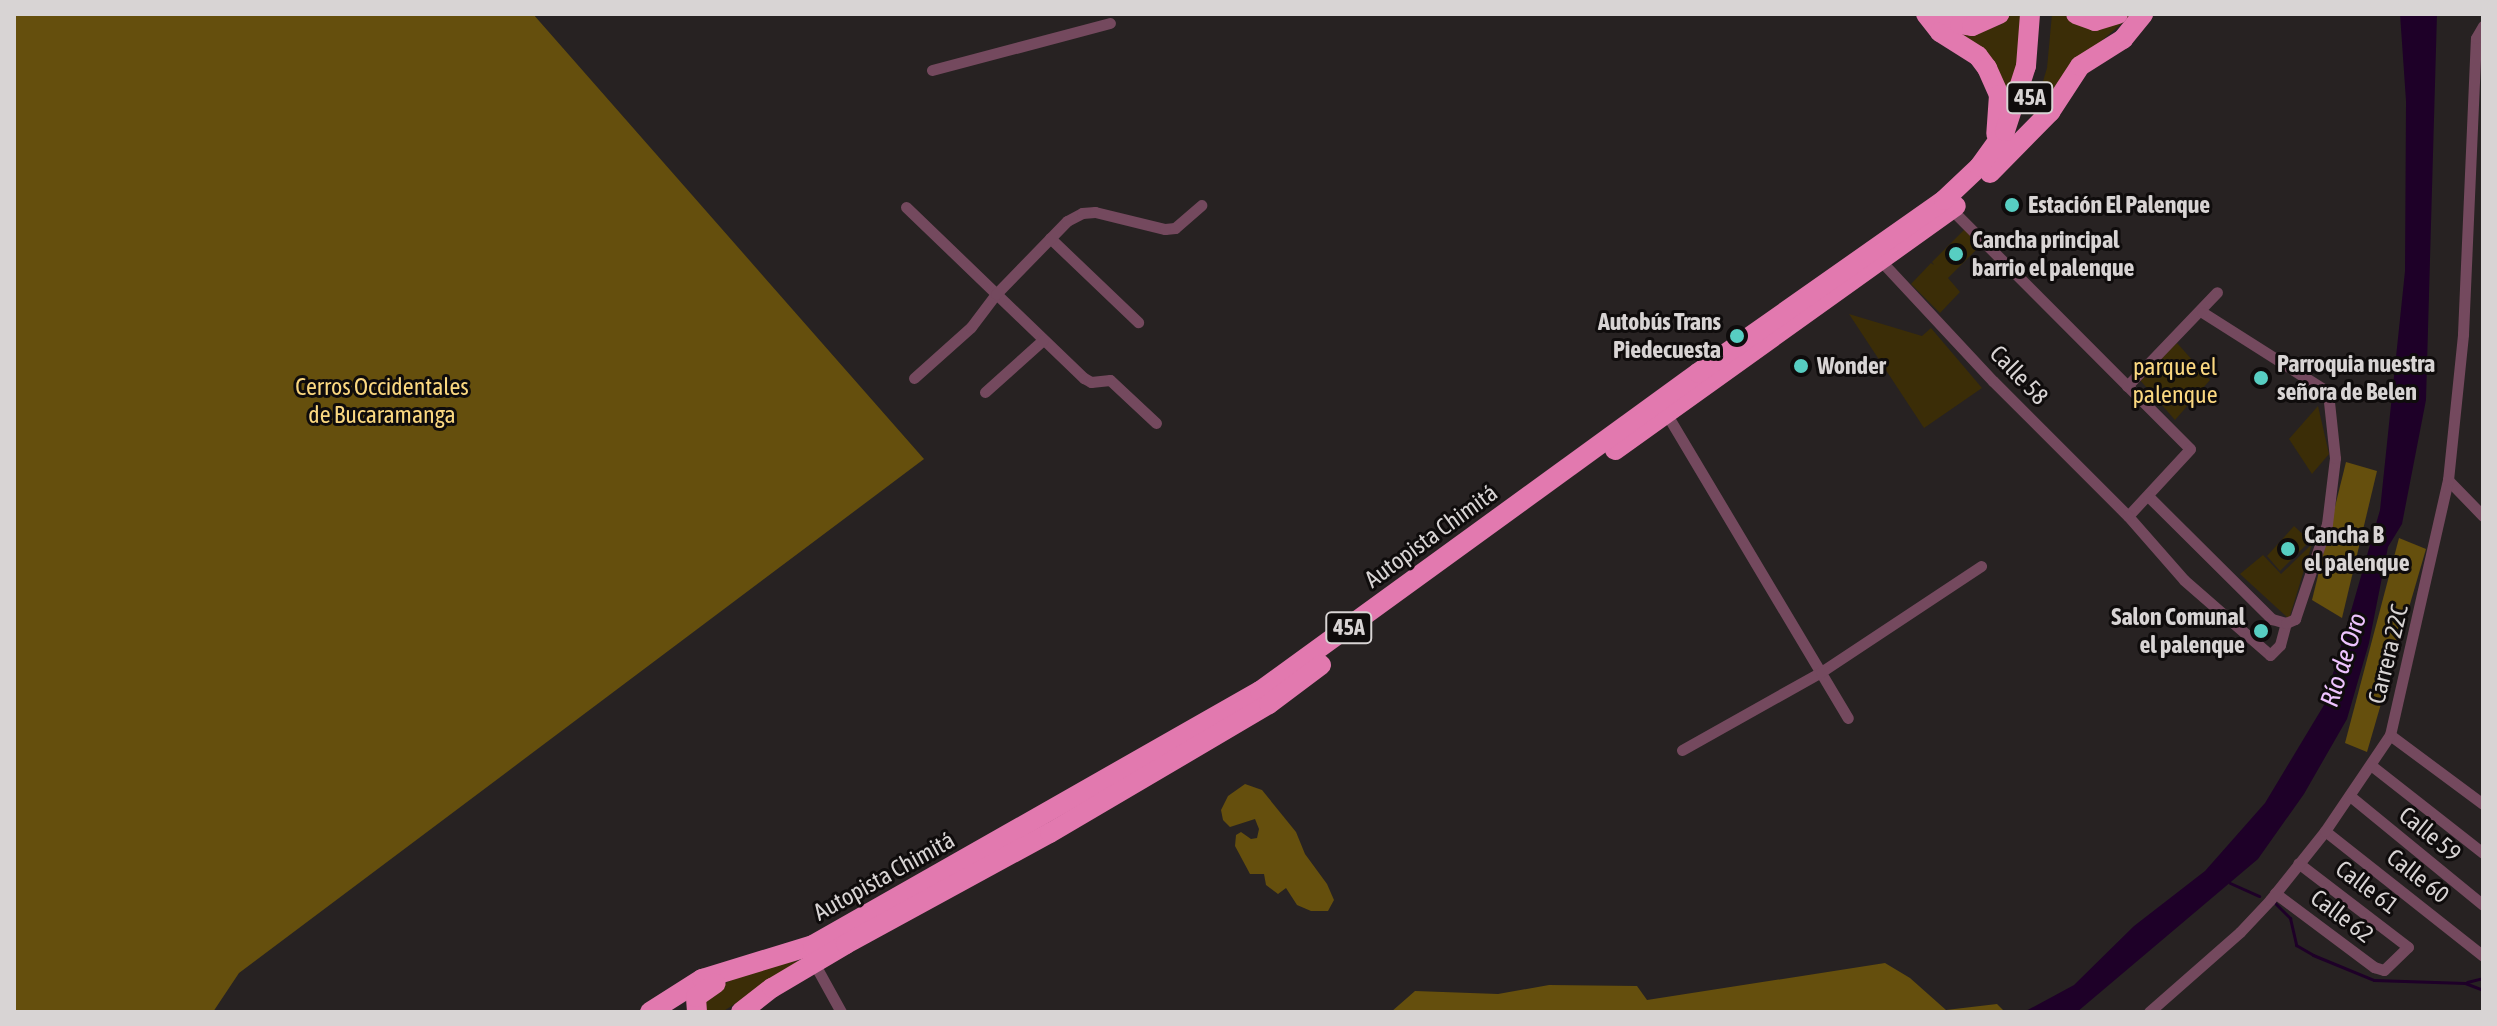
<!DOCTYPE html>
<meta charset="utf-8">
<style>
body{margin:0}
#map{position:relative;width:2497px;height:1026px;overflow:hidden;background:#272222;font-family:"Asap Condensed",sans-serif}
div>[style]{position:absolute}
.green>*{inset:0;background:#3b2d07}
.forest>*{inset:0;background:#654f0d}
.water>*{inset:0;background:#1e0028}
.stream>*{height:3px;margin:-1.5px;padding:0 1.5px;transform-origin:1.5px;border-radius:1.5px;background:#1e0028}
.street>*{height:11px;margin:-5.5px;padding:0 5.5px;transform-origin:5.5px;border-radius:5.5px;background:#74495e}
.highway>*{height:20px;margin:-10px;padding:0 10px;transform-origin:10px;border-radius:10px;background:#e279af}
.dots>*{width:22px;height:22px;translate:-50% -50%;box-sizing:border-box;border:4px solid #0f0c0c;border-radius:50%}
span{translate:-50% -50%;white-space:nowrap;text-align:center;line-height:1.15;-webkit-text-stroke:6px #0f0c0c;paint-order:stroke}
.shield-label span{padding:2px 6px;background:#0f0c0c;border:2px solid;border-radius:6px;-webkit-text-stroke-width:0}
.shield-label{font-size:22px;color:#d8d4d4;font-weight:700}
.poi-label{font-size:24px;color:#d8d4d4;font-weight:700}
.left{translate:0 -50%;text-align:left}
.right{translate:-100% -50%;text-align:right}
.park-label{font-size:24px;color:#fbd880}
.street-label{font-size:24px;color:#d8d4d4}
.water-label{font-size:26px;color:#eec3fe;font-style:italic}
.frame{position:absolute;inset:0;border:16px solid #d8d4d4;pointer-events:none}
</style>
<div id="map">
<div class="green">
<i style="clip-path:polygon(1940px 14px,1975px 34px,2002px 24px,2010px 14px,2021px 14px,2019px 56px,2005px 108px,1972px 45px)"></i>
<i style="clip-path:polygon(2052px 14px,2064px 14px,2069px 19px,2133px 14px,2093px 48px,2031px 121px,2047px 68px)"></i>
<i style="clip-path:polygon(1965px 229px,1980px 246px,1948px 278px,1960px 292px,1940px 313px,1911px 284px,1931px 263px,1934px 265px,1932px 262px)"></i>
<i style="clip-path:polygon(1849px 314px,1922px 336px,1931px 328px,1982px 388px,1924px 428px)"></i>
<i style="clip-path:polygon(2177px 343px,2210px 380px,2175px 420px,2139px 379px)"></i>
<i style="clip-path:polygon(2318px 406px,2329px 454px,2312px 474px,2289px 439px)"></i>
<i style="clip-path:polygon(2294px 526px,2310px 541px,2280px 571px,2267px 556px)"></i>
<i style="clip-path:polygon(2312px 544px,2289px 619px,2240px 574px,2263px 555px,2281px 574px)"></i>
<i style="clip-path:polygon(806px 959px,722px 1012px,705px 1012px,707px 993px,712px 990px,749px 971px)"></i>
</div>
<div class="forest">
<i style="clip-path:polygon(14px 14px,533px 14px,924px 459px,239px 973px,213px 1012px,14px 1012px)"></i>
<i style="clip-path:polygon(2346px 462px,2377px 471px,2342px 618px,2312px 600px)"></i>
<i style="clip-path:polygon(2399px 538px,2426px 549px,2367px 752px,2345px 743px)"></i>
<i style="clip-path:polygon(1245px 784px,1262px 790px,1296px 832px,1305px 854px,1327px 884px,1334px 900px,1328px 911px,1311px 911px,1297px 905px,1286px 888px,1278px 894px,1266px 885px,1264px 874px,1250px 874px,1235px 846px,1236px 835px,1241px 832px,1251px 839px,1257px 838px,1259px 829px,1255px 819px,1230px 827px,1223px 820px,1221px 810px,1228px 796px)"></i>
<i style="clip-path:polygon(1885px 963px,1910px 978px,1946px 1010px,1997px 1004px,2005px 1012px,1391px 1012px,1415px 991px,1498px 994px,1549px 985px,1637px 986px,1647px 1000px)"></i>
</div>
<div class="water">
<i style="clip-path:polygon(2400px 14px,2437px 14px,2426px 400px,2402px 524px,2388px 547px,2369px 643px,2347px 719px,2304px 794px,2258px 859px,2077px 1012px,2024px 1012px,2074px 985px,2134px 926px,2205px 871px,2265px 803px,2324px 705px,2380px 510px,2405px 271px,2406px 101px)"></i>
</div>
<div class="stream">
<i style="left:2230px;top:883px;width:32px;rotate:24deg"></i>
<i style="left:2274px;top:902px;width:23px;rotate:45deg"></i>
<i style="left:2290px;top:918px;width:28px;rotate:77deg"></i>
<i style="left:2296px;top:945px;width:20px;rotate:30deg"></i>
<i style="left:2313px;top:955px;width:66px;rotate:22.3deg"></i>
<i style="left:2374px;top:980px;width:91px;rotate:1.9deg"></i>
<i style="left:2465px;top:983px;width:19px;rotate:21deg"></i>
<i style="left:2467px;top:982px;width:16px;rotate:-14deg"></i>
</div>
<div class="street">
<i style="left:932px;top:70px;width:184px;rotate:-14.8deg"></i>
<i style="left:906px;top:207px;width:247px;rotate:43.9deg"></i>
<i style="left:1084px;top:378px;width:8px;rotate:30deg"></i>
<i style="left:1091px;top:382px;width:19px;rotate:-6deg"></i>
<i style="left:1110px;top:380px;width:63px;rotate:43.1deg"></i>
<i style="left:1952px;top:210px;width:337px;rotate:45.1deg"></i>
<i style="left:2190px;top:449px;width:91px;rotate:132.8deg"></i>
<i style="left:1050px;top:238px;width:122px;rotate:43.7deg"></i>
<i style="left:1881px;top:261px;width:164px;rotate:47deg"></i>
<i style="left:1993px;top:381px;width:191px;rotate:45deg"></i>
<i style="left:2128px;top:516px;width:85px;rotate:48.8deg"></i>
<i style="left:2184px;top:580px;width:114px;rotate:41.1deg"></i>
<i style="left:2270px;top:655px;width:14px;rotate:-45deg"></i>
<i style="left:2280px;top:645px;width:23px;rotate:-75deg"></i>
<i style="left:914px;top:378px;width:76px;rotate:-41.8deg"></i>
<i style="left:971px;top:327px;width:41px;rotate:-52.9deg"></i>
<i style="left:996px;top:294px;width:102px;rotate:-45.8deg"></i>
<i style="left:1067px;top:221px;width:17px;rotate:-28deg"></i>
<i style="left:1082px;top:213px;width:13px;rotate:-4deg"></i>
<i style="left:1095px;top:212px;width:72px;rotate:13.7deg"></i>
<i style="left:1165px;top:229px;width:10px;rotate:-6deg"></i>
<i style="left:1175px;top:228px;width:35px;rotate:-41deg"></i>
<i style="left:2127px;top:386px;width:130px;rotate:-46.2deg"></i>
<i style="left:985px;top:392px;width:78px;rotate:-41.9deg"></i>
<i style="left:1666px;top:413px;width:355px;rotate:59.2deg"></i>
<i style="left:2448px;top:480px;width:50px;rotate:45.8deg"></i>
<i style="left:2148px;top:496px;width:175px;rotate:44.8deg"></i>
<i style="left:2272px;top:619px;width:15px;rotate:16deg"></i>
<i style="left:2286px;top:623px;width:10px;rotate:-24deg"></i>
<i style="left:2295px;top:619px;width:100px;rotate:-71.4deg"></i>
<i style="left:2327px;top:524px;width:66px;rotate:-83.1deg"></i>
<i style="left:2335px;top:458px;width:66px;rotate:-96.1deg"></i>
<i style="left:2328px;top:392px;width:149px;rotate:-147.6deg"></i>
<i style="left:2390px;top:735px;width:116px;rotate:36.6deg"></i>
<i style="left:1682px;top:750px;width:159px;rotate:-29.3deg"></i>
<i style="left:1821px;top:672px;width:192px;rotate:-33.5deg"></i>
<i style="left:2372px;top:766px;width:141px;rotate:38.1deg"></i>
<i style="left:2350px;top:796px;width:172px;rotate:39.3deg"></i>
<i style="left:2325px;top:831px;width:201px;rotate:38.3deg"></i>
<i style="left:2275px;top:893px;width:124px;rotate:36.8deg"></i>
<i style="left:2374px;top:967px;width:10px;rotate:17deg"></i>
<i style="left:2384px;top:970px;width:33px;rotate:-44deg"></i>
<i style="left:2408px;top:947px;width:138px;rotate:-142.6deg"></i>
<i style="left:814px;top:963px;width:56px;rotate:61.1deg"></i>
<i style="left:2149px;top:1012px;width:121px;rotate:-41.3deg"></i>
<i style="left:2240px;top:932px;width:44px;rotate:-46.8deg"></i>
<i style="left:2270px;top:900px;width:88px;rotate:-51.4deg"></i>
<i style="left:2325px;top:831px;width:116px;rotate:-55.9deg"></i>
<i style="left:2390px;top:735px;width:262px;rotate:-77.2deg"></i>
<i style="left:2448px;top:480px;width:147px;rotate:-84.1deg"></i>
<i style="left:2463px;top:334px;width:296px;rotate:-87.5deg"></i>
<i style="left:2476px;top:38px;width:14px;rotate:-60deg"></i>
</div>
<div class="highway">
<i style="left:1926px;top:14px;width:23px;rotate:52deg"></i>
<i style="left:1940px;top:32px;width:45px;rotate:32.3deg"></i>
<i style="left:1978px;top:56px;width:15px;rotate:53deg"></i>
<i style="left:1987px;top:68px;width:30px;rotate:66deg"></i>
<i style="left:1999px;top:95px;width:39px;rotate:94deg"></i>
<i style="left:1946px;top:14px;width:17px;rotate:36deg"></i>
<i style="left:1960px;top:24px;width:12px;rotate:9deg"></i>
<i style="left:1972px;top:26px;width:30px;rotate:-24deg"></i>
<i style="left:2076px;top:14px;width:20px;rotate:20deg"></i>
<i style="left:2095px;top:21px;width:24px;rotate:-17deg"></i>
<i style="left:1990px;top:173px;width:86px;rotate:-45.5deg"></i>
<i style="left:2050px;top:112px;width:55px;rotate:-56.9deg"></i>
<i style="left:2080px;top:66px;width:51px;rotate:-32.1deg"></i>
<i style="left:2123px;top:39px;width:32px;rotate:-51deg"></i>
<i style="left:1615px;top:450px;width:419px;rotate:-35.6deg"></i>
<i style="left:650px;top:1012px;width:62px;rotate:-32.4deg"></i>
<i style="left:702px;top:979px;width:116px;rotate:-17deg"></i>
<i style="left:813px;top:945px;width:514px;rotate:-29.61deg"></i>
<i style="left:1260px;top:691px;width:541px;rotate:-35.98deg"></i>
<i style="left:1698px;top:373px;width:301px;rotate:-35.1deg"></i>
<i style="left:1944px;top:200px;width:48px;rotate:-43.3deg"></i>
<i style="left:1979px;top:167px;width:44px;rotate:-54.2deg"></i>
<i style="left:2005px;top:131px;width:68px;rotate:-72.1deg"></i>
<i style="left:2026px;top:66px;width:52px;rotate:-85.6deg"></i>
<i style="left:697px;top:1012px;width:15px;rotate:-94deg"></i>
<i style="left:696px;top:997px;width:24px;rotate:-35deg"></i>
<i style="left:741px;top:1012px;width:39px;rotate:-38deg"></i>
<i style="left:772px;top:988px;width:86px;rotate:-30.7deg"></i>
<i style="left:846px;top:944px;width:232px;rotate:-28.6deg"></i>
<i style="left:1050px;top:833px;width:254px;rotate:-30.5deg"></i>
<i style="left:1269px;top:704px;width:65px;rotate:-36.9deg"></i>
</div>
<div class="dots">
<i style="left:2012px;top:205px;background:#57cec2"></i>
<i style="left:1956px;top:254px;background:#57cec2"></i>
<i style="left:1737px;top:336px;background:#57cec2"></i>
<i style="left:1801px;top:366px;background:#57cec2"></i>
<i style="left:2261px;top:378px;background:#57cec2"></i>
<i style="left:2288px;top:549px;background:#57cec2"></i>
<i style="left:2261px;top:631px;background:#57cec2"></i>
</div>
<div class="shield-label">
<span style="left:2030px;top:98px">45A</span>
<span style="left:1349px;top:628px">45A</span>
</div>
<div class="poi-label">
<span class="left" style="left:2028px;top:205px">Estación El Palenque</span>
<span class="left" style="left:1972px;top:254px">Cancha principal<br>barrio el palenque</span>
<span class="right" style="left:1721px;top:336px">Autobús Trans<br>Piedecuesta</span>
<span class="left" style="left:2277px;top:378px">Parroquia nuestra<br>señora de Belen</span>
<span class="left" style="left:1817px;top:366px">Wonder</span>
<span class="left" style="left:2304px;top:549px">Cancha B<br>el palenque</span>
<span class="right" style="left:2245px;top:631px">Salon Comunal<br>el palenque</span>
</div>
<div class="park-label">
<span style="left:2175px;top:381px">parque el<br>palenque</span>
<span style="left:382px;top:401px">Cerros Occidentales<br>de Bucaramanga</span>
</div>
<div class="street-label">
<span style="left:2019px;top:375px;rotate:46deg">Calle 58</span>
<span style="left:1431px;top:536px;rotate:-36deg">Autopista Chimitá</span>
<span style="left:2388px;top:654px;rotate:-76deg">Carrera 22C</span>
<span style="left:2430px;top:834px;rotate:39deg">Calle 59</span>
<span style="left:884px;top:876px;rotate:-29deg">Autopista Chimitá</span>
<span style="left:2418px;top:876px;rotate:38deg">Calle 60</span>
<span style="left:2367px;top:887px;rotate:37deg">Calle 61</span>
<span style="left:2342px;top:916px;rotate:37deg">Calle 62</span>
</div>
<div class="water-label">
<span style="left:2344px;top:660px;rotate:-72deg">Río de Oro</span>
</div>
<div class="frame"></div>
</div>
